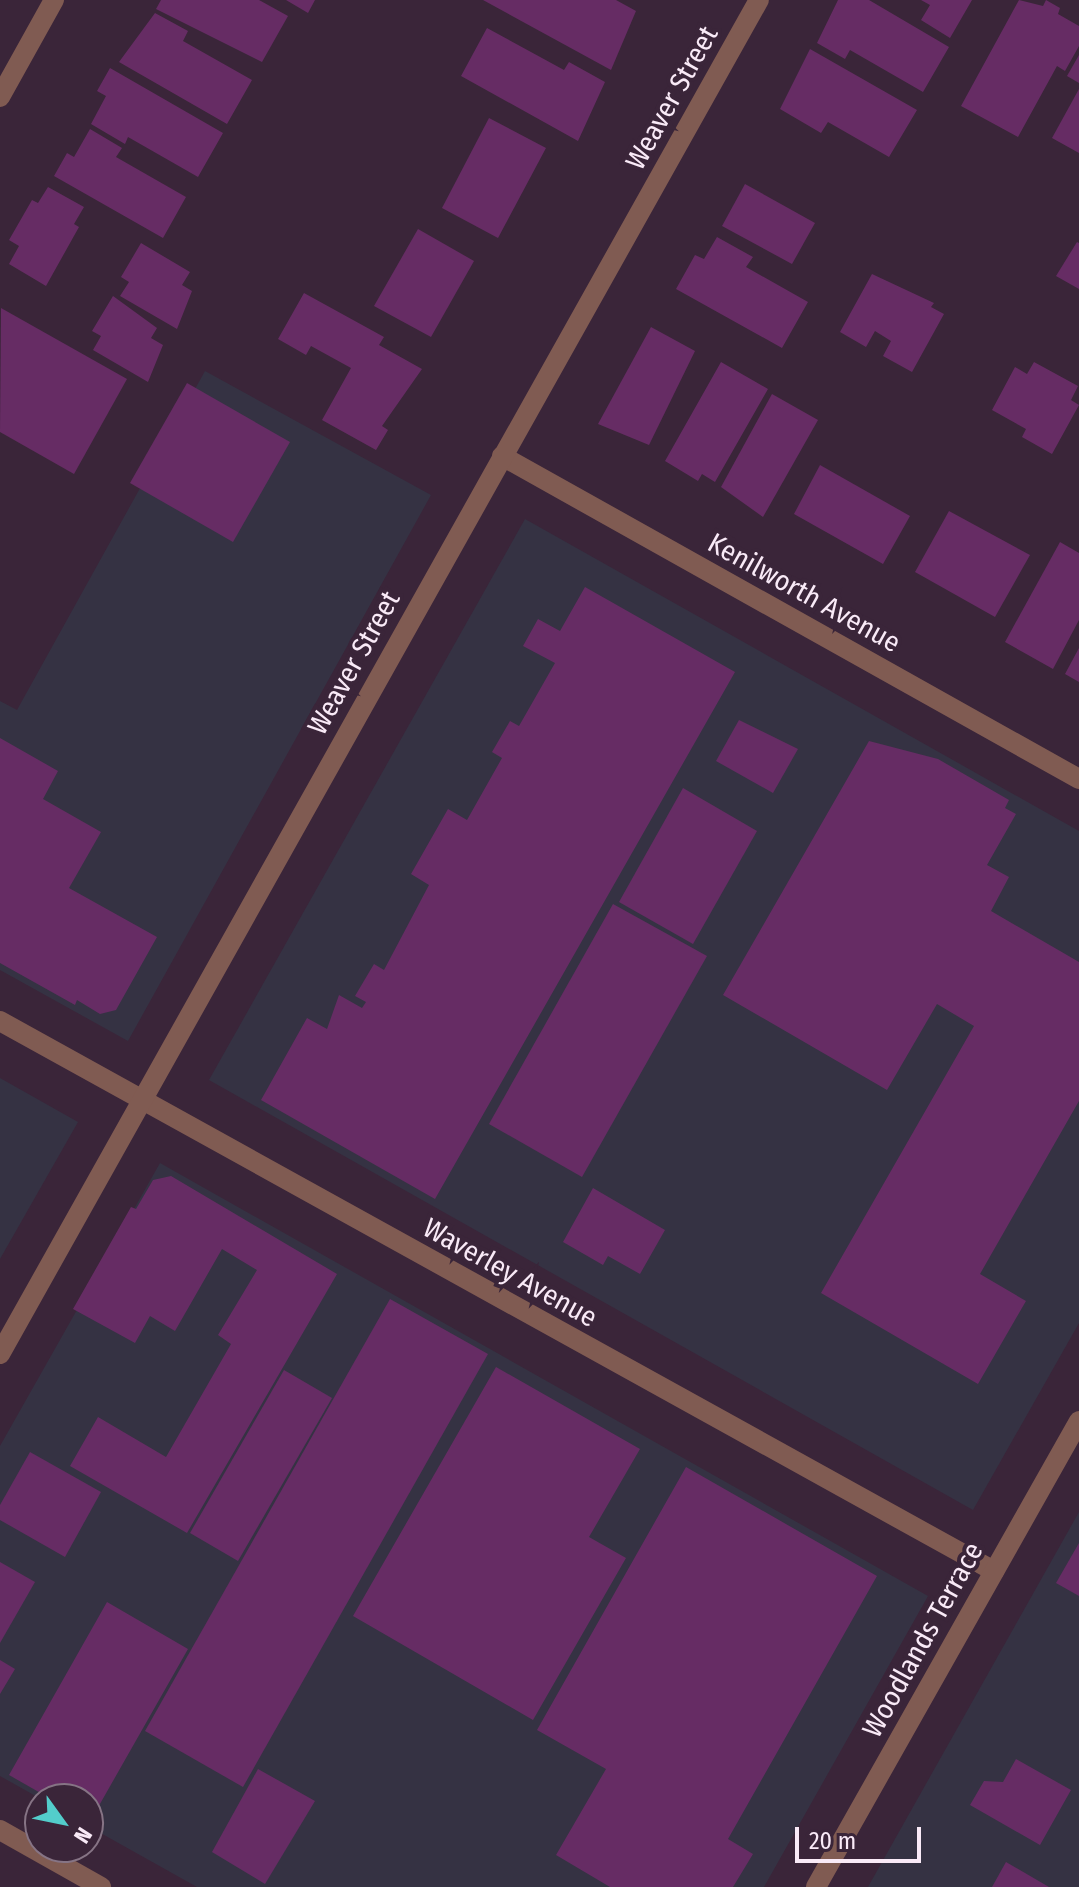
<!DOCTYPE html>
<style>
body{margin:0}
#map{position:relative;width:1079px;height:1887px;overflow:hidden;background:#3a2539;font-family:"Fira Sans Condensed",sans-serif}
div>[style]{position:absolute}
.industrial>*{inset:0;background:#353243}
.building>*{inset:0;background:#662c64}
.minor>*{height:20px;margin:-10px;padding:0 10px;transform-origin:10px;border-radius:10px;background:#805b52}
span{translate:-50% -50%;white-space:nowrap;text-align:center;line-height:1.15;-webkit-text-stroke:8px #3a2539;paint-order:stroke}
.street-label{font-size:28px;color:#f9eaf7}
.north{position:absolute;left:24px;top:1783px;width:80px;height:80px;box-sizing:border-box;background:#3a2539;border:2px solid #867485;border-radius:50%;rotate:123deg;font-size:22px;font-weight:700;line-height:32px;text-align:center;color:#f9eaf7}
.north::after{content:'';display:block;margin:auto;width:28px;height:36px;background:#53cdcb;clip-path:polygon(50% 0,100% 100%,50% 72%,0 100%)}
.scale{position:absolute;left:795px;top:1827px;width:126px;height:36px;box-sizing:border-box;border:4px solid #f9eaf7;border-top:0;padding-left:10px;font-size:24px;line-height:28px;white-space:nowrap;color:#f9eaf7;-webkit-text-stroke:6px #3a2539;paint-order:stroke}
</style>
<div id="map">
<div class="industrial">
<i style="clip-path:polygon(205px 371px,431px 495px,128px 1041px,0 970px,0 701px,17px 710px)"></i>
<i style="clip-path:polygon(525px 519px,1079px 831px,1079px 1323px,973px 1510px,209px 1080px)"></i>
<i style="clip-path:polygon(0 1078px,78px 1122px,0 1259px)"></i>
<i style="clip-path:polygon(160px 1163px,928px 1596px,764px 1887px,197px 1887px,88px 1826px,88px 1799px,41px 1799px,0 1776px,0 1446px)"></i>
<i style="clip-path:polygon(1079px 1512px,1079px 1887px,868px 1887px)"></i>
</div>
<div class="building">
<i style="clip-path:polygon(161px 0,259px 0,288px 16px,262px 62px,156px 9px)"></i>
<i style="clip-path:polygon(286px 0,315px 0,308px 13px)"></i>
<i style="clip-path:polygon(483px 0,616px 0,636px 11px,611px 70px)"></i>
<i style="clip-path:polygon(838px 0,869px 0,949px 47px,923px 92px,850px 50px,845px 59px,817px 43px)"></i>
<i style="clip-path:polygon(921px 0,972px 0,950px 38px,921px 20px,930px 5px)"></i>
<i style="clip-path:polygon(1019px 0,1043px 6px,1046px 0,1060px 8px,1058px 14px,1079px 26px,1079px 46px,1065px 71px,1057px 66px,1018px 137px,961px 106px)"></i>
<i style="clip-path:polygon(155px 13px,188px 31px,183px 41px,252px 80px,227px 124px,119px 62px)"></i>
<i style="clip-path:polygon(487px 28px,564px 70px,569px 62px,605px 82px,578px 141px,461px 76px)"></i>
<i style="clip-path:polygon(810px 49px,917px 110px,889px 157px,828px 122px,821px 133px,780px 109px)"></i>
<i style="clip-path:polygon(1079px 55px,1079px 83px,1067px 76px)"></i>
<i style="clip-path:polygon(110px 68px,223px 133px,198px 177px,128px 137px,125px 144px,91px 124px,106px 96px,97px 91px)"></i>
<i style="clip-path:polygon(1079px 89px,1079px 153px,1052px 138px)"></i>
<i style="clip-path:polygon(489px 118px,546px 148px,498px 238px,442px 208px)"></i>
<i style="clip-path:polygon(90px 129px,122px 148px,116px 157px,186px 197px,163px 238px,54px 176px,67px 153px,74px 157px)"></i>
<i style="clip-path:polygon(745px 184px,815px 223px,792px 264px,722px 226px)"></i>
<i style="clip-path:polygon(48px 187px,84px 207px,74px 224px,79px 227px,46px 286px,9px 264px,19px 246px,9px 240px,32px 200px,38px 203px)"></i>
<i style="clip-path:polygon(418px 229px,474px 261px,431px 337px,374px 306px)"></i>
<i style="clip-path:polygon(717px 237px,753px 257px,746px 267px,808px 302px,782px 348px,676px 289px,695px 255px,704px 259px)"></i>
<i style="clip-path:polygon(1077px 242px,1079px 243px,1079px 289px,1056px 276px)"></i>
<i style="clip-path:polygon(141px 243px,190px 272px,182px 285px,192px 291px,177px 329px,120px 296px,129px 282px,121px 277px)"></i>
<i style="clip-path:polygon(872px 274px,934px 303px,931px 307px,944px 314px,912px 372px,883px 356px,891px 341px,875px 331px,866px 347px,840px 332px)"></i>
<i style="clip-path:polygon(304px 293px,384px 337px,379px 345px,422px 369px,382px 426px,388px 430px,376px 450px,322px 420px,351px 368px,311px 346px,306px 355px,278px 339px)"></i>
<i style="clip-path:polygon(113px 296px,157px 328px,151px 338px,163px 345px,148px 382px,93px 350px,101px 336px,92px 331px)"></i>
<i style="clip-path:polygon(1px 308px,127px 379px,74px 474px,0 432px)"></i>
<i style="clip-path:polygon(651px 327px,695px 351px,649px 445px,598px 424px)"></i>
<i style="clip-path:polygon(721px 362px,768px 389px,715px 482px,702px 474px,698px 481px,665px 461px)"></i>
<i style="clip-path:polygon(1034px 362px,1078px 386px,1071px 400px,1079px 405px,1052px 454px,1022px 437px,1026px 429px,992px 410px,1015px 367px,1027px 374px)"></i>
<i style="clip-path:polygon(187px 383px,290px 442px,233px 542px,130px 483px)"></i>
<i style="clip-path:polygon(772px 394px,818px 420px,763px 517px,721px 487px)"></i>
<i style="clip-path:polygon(820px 465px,910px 516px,883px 564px,794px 514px)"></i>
<i style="clip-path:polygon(949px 511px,1030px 555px,995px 617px,915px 572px)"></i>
<i style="clip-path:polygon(1060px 542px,1079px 553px,1079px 620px,1053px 669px,1005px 642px)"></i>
<i style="clip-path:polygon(585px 587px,735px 672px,435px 1199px,261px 1100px,307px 1018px,327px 1029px,339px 995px,362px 1008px,366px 1002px,355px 996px,374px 964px,384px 970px,429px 885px,411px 874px,448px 809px,467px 820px,502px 758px,492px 752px,510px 721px,519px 726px,555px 663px,523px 646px,538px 619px,560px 631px)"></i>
<i style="clip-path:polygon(1079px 648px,1079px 682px,1065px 674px)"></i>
<i style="clip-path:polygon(739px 720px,798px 749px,773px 793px,716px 761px)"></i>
<i style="clip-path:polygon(0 738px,58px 771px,43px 799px,101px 832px,69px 888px,157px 937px,116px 1010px,100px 1014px,77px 1000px,75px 1005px,0 963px)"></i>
<i style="clip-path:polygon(869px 741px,938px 759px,1009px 800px,1005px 808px,1016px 814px,987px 865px,1009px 877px,991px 911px,1079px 962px,1079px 1101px,980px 1274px,1026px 1301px,978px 1384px,821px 1293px,974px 1026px,937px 1004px,887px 1090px,723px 995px)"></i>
<i style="clip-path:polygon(683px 788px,757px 831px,693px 944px,619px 902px)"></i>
<i style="clip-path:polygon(613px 904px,707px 956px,582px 1177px,489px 1124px)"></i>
<i style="clip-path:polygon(171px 1176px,337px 1274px,187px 1533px,70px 1466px,98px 1417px,166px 1457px,231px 1344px,218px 1335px,257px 1270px,222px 1249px,175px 1331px,150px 1316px,135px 1343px,73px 1309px,131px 1207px,136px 1209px,153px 1180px)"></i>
<i style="clip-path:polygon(593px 1188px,665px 1230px,640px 1274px,608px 1256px,603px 1265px,563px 1242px)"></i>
<i style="clip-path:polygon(390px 1299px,488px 1354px,243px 1787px,145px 1731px)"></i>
<i style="clip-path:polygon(496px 1367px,640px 1449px,589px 1537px,626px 1558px,533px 1720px,353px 1616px)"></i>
<i style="clip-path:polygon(284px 1370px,332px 1398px,238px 1561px,190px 1533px)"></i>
<i style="clip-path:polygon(30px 1452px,101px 1492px,65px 1557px,0 1520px,0 1505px)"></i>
<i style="clip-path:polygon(686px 1467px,877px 1576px,728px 1839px,753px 1854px,733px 1887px,610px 1887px,556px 1855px,606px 1769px,537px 1730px)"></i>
<i style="clip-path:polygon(1079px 1543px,1079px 1596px,1056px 1583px)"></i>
<i style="clip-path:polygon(0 1562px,35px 1582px,0 1643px)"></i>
<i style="clip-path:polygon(107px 1602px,188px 1649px,88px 1825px,88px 1799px,51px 1799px,9px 1775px)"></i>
<i style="clip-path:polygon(0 1660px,15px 1669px,0 1694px)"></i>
<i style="clip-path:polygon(1016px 1759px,1071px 1790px,1040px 1845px,970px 1805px,984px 1781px,1003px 1782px)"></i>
<i style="clip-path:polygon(258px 1769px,315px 1801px,265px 1884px,212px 1852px)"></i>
<i style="clip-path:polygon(1006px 1862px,1049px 1887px,992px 1887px)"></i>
</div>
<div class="minor">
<i style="left:0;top:97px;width:111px;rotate:-60.9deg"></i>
<i style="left:502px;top:456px;width:661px;rotate:29.24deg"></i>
<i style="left:0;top:1021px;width:1136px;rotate:28.96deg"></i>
<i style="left:0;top:1354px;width:1552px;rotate:-60.73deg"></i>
<i style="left:0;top:1830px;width:116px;rotate:29.4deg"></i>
<i style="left:816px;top:1887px;width:535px;rotate:-60.56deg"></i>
</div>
<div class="street-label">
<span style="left:672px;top:98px;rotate:-61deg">Weaver Street</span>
<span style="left:804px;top:593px;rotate:29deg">Kenilworth Avenue</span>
<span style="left:354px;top:663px;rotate:-61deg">Weaver Street</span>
<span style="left:510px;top:1273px;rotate:29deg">Waverley Avenue</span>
<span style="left:923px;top:1640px;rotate:-61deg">Woodlands Terrace</span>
</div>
<div class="north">N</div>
<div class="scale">20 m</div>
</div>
